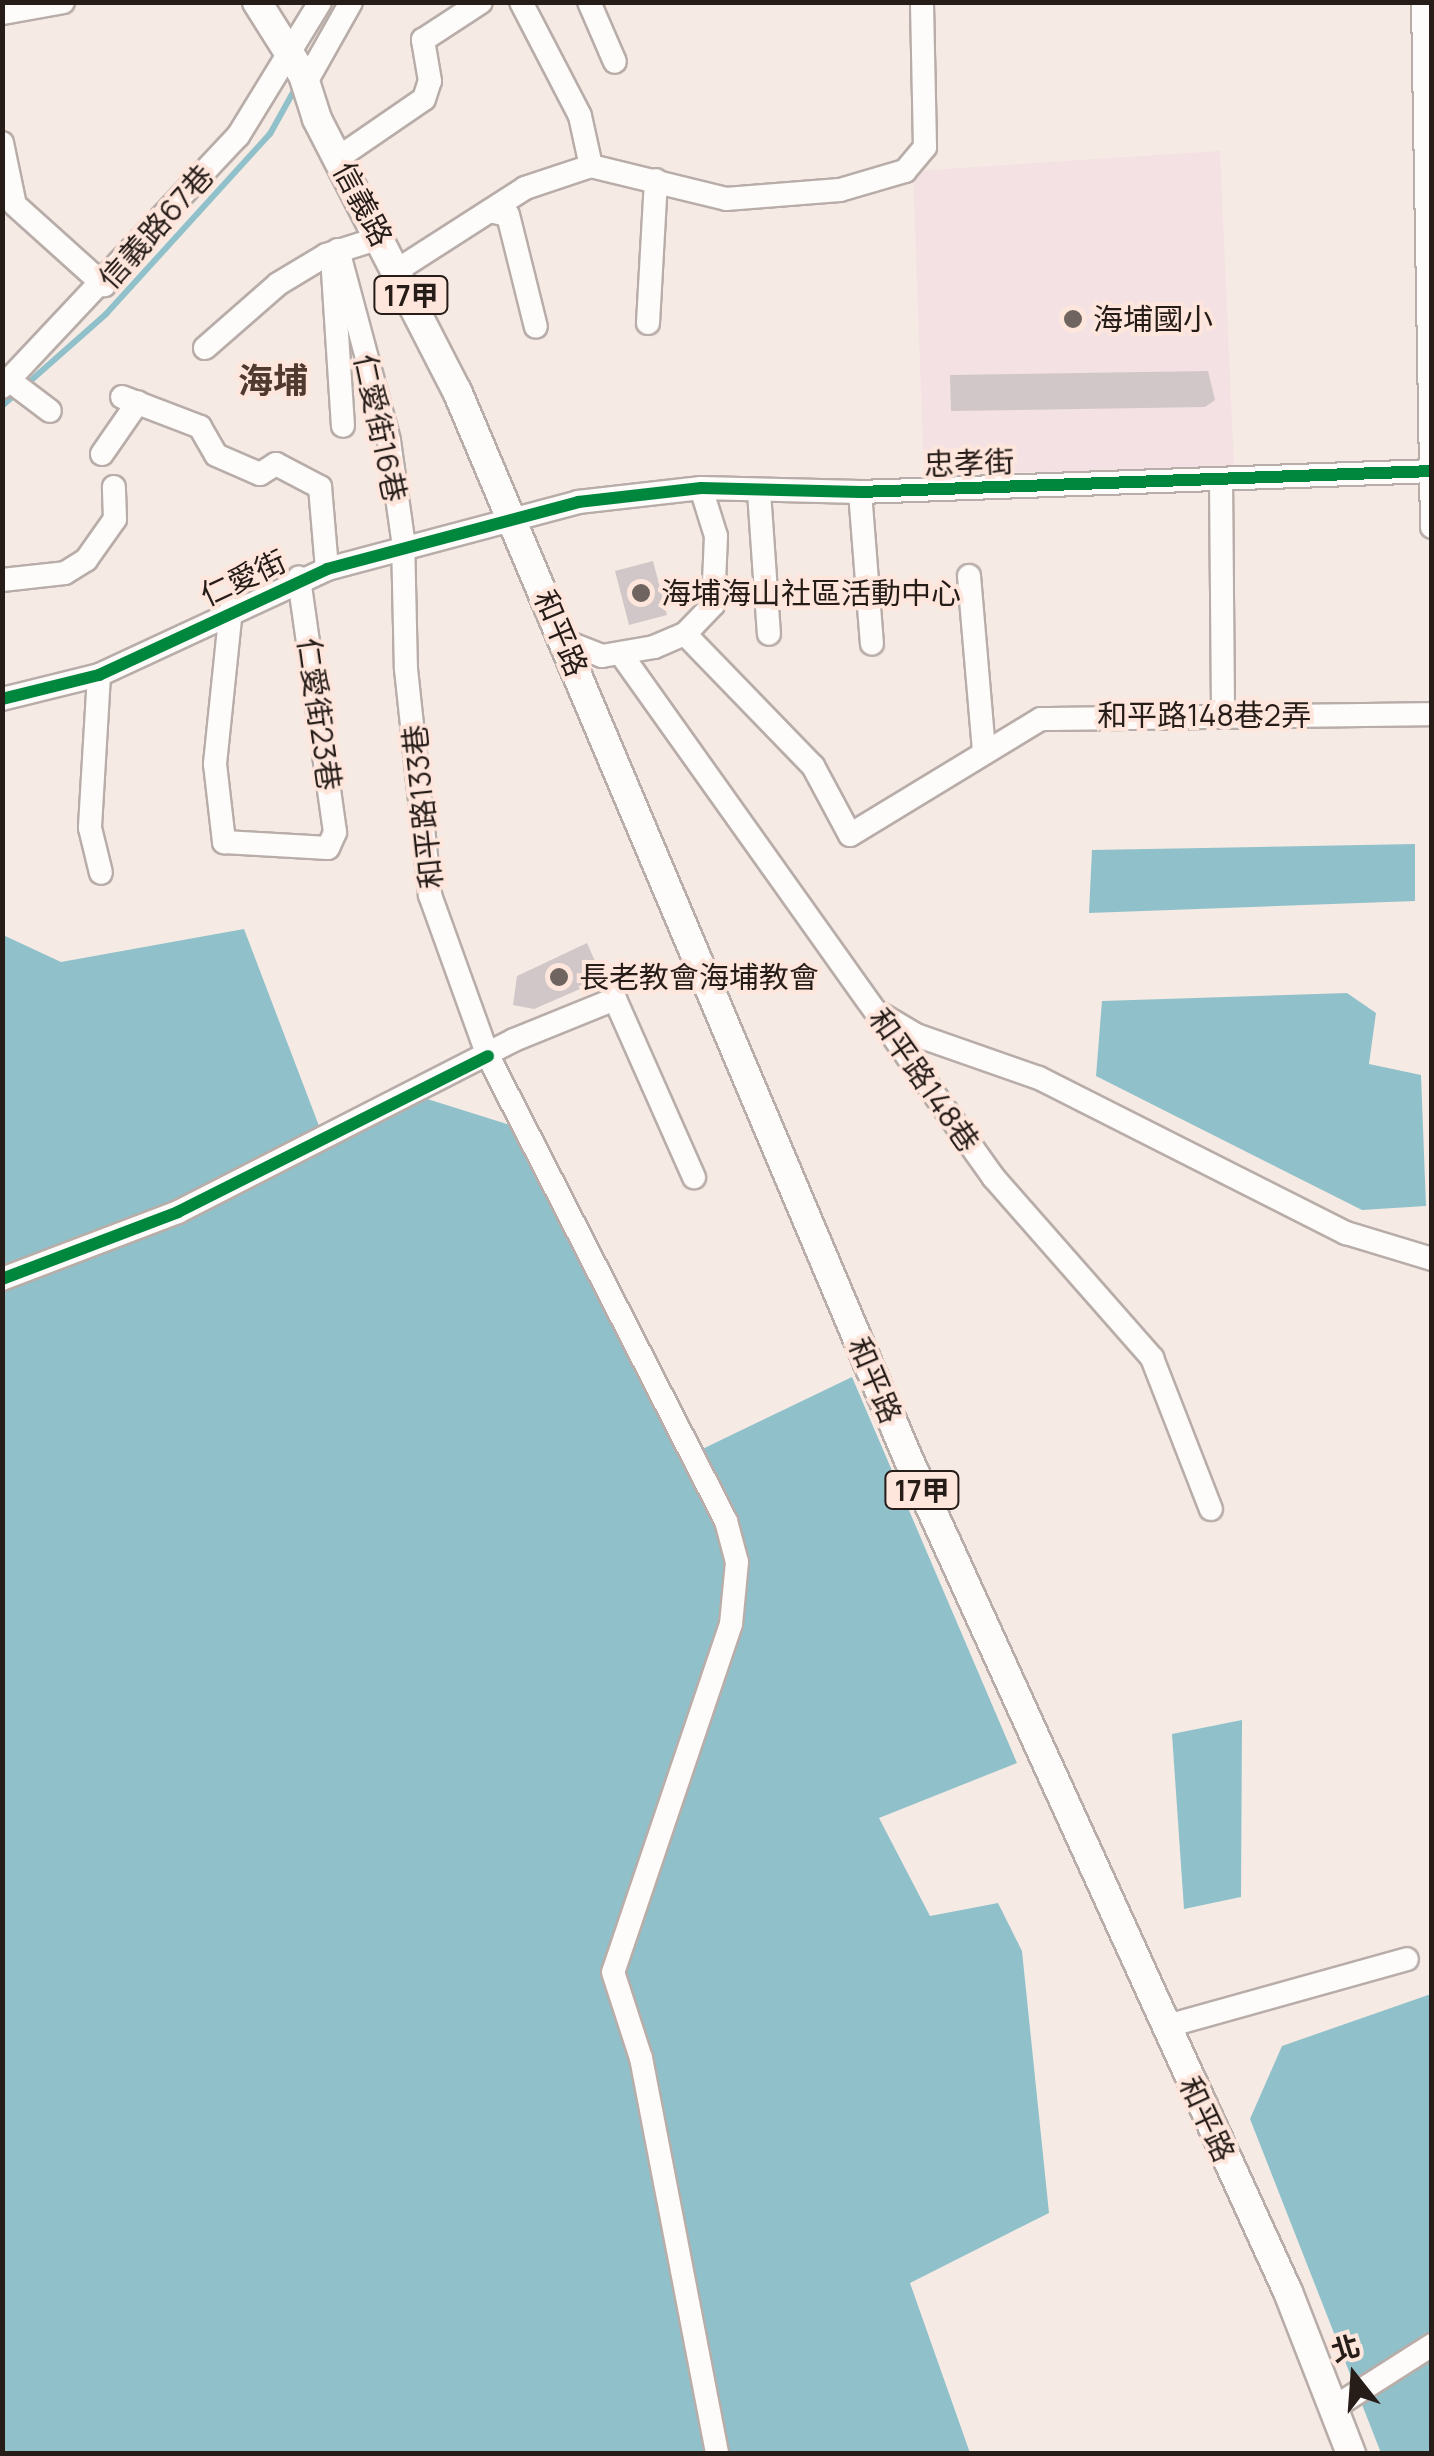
<!DOCTYPE html>
<meta charset="utf-8">
<style>
body{margin:0}
#map{position:relative;width:1434px;height:2456px;overflow:hidden;background:#f6eae4;font-family:Manrope,"Noto Sans TC",sans-serif}
div>[style]{position:absolute}
.education>*{inset:0;background:#f4e1e3}
.water>*{inset:0;background:#90c1ca}
.stream>*{height:6px;margin:-3px;padding:0 3px;transform-origin:3px;border-radius:3px;background:#90c1ca}
.building>*{inset:0;background:#d1c7c8}
.roads{filter:drop-shadow(2px 0 #b8ada8) drop-shadow(-2px 0 #b8ada8) drop-shadow(0 2px #b8ada8) drop-shadow(0 -2px #b8ada8)}
.minor>*{height:22px;margin:-11px;padding:0 11px;transform-origin:11px;border-radius:11px;background:#fefcfb}
.major>*{height:28px;margin:-14px;padding:0 14px;transform-origin:14px;border-radius:14px;background:#fefcfb}
.cycleway>*{height:12px;margin:-6px;padding:0 6px;transform-origin:6px;border-radius:6px;background:#00873e}
.dots>*{width:28px;height:28px;translate:-50% -50%;box-sizing:border-box;border:5px solid #fee6dc;border-radius:50%}
span{translate:-50% -50%;white-space:nowrap;text-align:center;line-height:1.15;-webkit-text-stroke:8px #fee6dc;paint-order:stroke}
.shield-label span{padding:2px 8px;background:#fee6dc;border:2px solid;border-radius:8px;-webkit-text-stroke-width:0}
.shield-label{font-size:28px;color:#261c18;font-weight:700}
.street-label{font-size:30px;color:#261c18}
.poi-label{font-size:30px;color:#261c18}
.left{translate:0 -50%;text-align:left}
.quarter-label{font-size:35px;color:#50392f;font-weight:700}
.frame{position:absolute;inset:0;border:5px solid #261c18;pointer-events:none}
.north{position:absolute;left:1304px;top:2326px;width:100px;height:100px;-webkit-text-stroke:8px #fee6dc;paint-order:stroke;rotate:343deg;font-size:28px;font-weight:700;line-height:40px;text-align:center;color:#261c18}
.north::after{content:'';display:block;margin:auto;width:35px;height:45px;background:#261c18;clip-path:polygon(50% 0,100% 100%,50% 72%,0 100%)}
</style>
<div id="map">
<div class="education">
<i style="clip-path:polygon(1220px 151px,1234px 468px,924px 474px,913px 171px)"></i>
</div>
<div class="water">
<i style="clip-path:polygon(1415px 844px,1415px 901px,1089px 913px,1092px 850px)"></i>
<i style="clip-path:polygon(244px 929px,324px 1139px,421px 1097px,516px 1127px,690px 1455px,852px 1377px,1017px 1763px,879px 1818px,930px 1916px,998px 1903px,1022px 1951px,1049px 2213px,910px 2283px,970px 2453px,3px 2454px,3px 935px,61px 962px)"></i>
<i style="clip-path:polygon(1347px 993px,1376px 1013px,1369px 1064px,1421px 1075px,1426px 1206px,1362px 1210px,1096px 1076px,1102px 1001px)"></i>
<i style="clip-path:polygon(1242px 1720px,1241px 1897px,1184px 1909px,1172px 1734px)"></i>
<i style="clip-path:polygon(1431px 1994px,1431px 2453px,1381px 2453px,1250px 2119px,1282px 2046px)"></i>
</div>
<div class="stream">
<i style="left:2px;top:406px;width:139px;rotate:-41.5deg"></i>
<i style="left:106px;top:314px;width:244px;rotate:-47.7deg"></i>
<i style="left:270px;top:134px;width:54px;rotate:-61deg"></i>
</div>
<div class="building">
<i style="clip-path:polygon(1208px 371px,1215px 400px,1205px 407px,951px 411px,950px 375px)"></i>
<i style="clip-path:polygon(653px 561px,667px 615px,629px 625px,615px 571px)"></i>
<i style="clip-path:polygon(587px 943px,603px 979px,534px 1009px,513px 1005px,517px 976px)"></i>
</div>
<div class="roads">
<div class="minor">
<i style="left:521px;top:2px;width:128px;rotate:62.6deg"></i>
<i style="left:580px;top:116px;width:51px;rotate:77.6deg"></i>
<i style="left:589px;top:2px;width:65px;rotate:66.6deg"></i>
<i style="left:1423px;top:2px;width:525px;rotate:89.02deg"></i>
<i style="left:2px;top:13px;width:62px;rotate:-10.2deg"></i>
<i style="left:306px;top:82px;width:92px;rotate:-60.6deg"></i>
<i style="left:2px;top:143px;width:63px;rotate:78.2deg"></i>
<i style="left:15px;top:205px;width:120px;rotate:42deg"></i>
<i style="left:338px;top:158px;width:104px;rotate:-34.5deg"></i>
<i style="left:424px;top:99px;width:19px;rotate:-72deg"></i>
<i style="left:430px;top:81px;width:42px;rotate:-99.7deg"></i>
<i style="left:423px;top:40px;width:69px;rotate:-33.2deg"></i>
<i style="left:490px;top:211px;width:18px;rotate:13deg"></i>
<i style="left:508px;top:215px;width:115px;rotate:76deg"></i>
<i style="left:338px;top:250px;width:198px;rotate:75deg"></i>
<i style="left:389px;top:441px;width:99px;rotate:81.9deg"></i>
<i style="left:403px;top:539px;width:130px;rotate:88.7deg"></i>
<i style="left:406px;top:669px;width:227px;rotate:83.9deg"></i>
<i style="left:430px;top:895px;width:171px;rotate:70.2deg"></i>
<i style="left:488px;top:1056px;width:522px;rotate:62.9deg"></i>
<i style="left:726px;top:1521px;width:42px;rotate:75deg"></i>
<i style="left:737px;top:1562px;width:62px;rotate:95.5deg"></i>
<i style="left:731px;top:1624px;width:367px;rotate:108.7deg"></i>
<i style="left:613px;top:1972px;width:90px;rotate:72deg"></i>
<i style="left:641px;top:2058px;width:403px;rotate:79.1deg"></i>
<i style="left:399px;top:269px;width:150px;rotate:-32.7deg"></i>
<i style="left:525px;top:188px;width:70px;rotate:-18.4deg"></i>
<i style="left:591px;top:166px;width:139px;rotate:13.7deg"></i>
<i style="left:726px;top:199px;width:114px;rotate:-4.5deg"></i>
<i style="left:840px;top:190px;width:68px;rotate:-16.3deg"></i>
<i style="left:905px;top:171px;width:31px;rotate:-50deg"></i>
<i style="left:925px;top:147px;width:145px;rotate:-91.2deg"></i>
<i style="left:333px;top:272px;width:154px;rotate:86.3deg"></i>
<i style="left:648px;top:323px;width:143px;rotate:-86.8deg"></i>
<i style="left:205px;top:348px;width:97px;rotate:-41.2deg"></i>
<i style="left:278px;top:284px;width:56px;rotate:-31.1deg"></i>
<i style="left:326px;top:255px;width:57px;rotate:-17.5deg"></i>
<i style="left:9px;top:380px;width:51px;rotate:37.1deg"></i>
<i style="left:2px;top:387px;width:345px;rotate:-46.8deg"></i>
<i style="left:238px;top:136px;width:157px;rotate:-58.5deg"></i>
<i style="left:122px;top:397px;width:84px;rotate:21deg"></i>
<i style="left:200px;top:427px;width:32px;rotate:60deg"></i>
<i style="left:216px;top:455px;width:48px;rotate:23.4deg"></i>
<i style="left:260px;top:474px;width:19px;rotate:-32deg"></i>
<i style="left:276px;top:464px;width:50px;rotate:27.6deg"></i>
<i style="left:320px;top:487px;width:82px;rotate:85.1deg"></i>
<i style="left:102px;top:454px;width:63px;rotate:-55.3deg"></i>
<i style="left:1221px;top:479px;width:237px;rotate:89.5deg"></i>
<i style="left:759px;top:492px;width:142px;rotate:86deg"></i>
<i style="left:860px;top:492px;width:152px;rotate:85.5deg"></i>
<i style="left:969px;top:576px;width:175px;rotate:85.1deg"></i>
<i style="left:2px;top:580px;width:63px;rotate:-6.3deg"></i>
<i style="left:65px;top:573px;width:25px;rotate:-32deg"></i>
<i style="left:86px;top:560px;width:50px;rotate:-54.7deg"></i>
<i style="left:115px;top:519px;width:32px;rotate:-92deg"></i>
<i style="left:231px;top:609px;width:156px;rotate:95.9deg"></i>
<i style="left:215px;top:764px;width:79px;rotate:83.4deg"></i>
<i style="left:224px;top:842px;width:104px;rotate:3.3deg"></i>
<i style="left:328px;top:848px;width:17px;rotate:-66deg"></i>
<i style="left:335px;top:832px;width:257px;rotate:-98.1deg"></i>
<i style="left:685px;top:634px;width:184px;rotate:45.9deg"></i>
<i style="left:813px;top:766px;width:78px;rotate:61.8deg"></i>
<i style="left:850px;top:835px;width:223px;rotate:-31.3deg"></i>
<i style="left:1041px;top:719px;width:391px;rotate:-0.7deg"></i>
<i style="left:564px;top:641px;width:41px;rotate:21.5deg"></i>
<i style="left:602px;top:656px;width:53px;rotate:-9.8deg"></i>
<i style="left:654px;top:647px;width:34px;rotate:-23deg"></i>
<i style="left:685px;top:634px;width:40px;rotate:-46deg"></i>
<i style="left:713px;top:605px;width:69px;rotate:-87.5deg"></i>
<i style="left:716px;top:536px;width:50px;rotate:-107.4deg"></i>
<i style="left:621px;top:654px;width:643px;rotate:54.56deg"></i>
<i style="left:994px;top:1178px;width:240px;rotate:48.7deg"></i>
<i style="left:1152px;top:1358px;width:162px;rotate:68.7deg"></i>
<i style="left:99px;top:675px;width:153px;rotate:93.4deg"></i>
<i style="left:90px;top:828px;width:46px;rotate:76.3deg"></i>
<i style="left:2px;top:699px;width:100px;rotate:-13.9deg"></i>
<i style="left:99px;top:675px;width:251px;rotate:-24.9deg"></i>
<i style="left:327px;top:569px;width:260px;rotate:-14.9deg"></i>
<i style="left:578px;top:502px;width:124px;rotate:-6.5deg"></i>
<i style="left:701px;top:488px;width:159px;rotate:1.4deg"></i>
<i style="left:860px;top:492px;width:572px;rotate:-2.1deg"></i>
<i style="left:879px;top:1013px;width:43px;rotate:30.7deg"></i>
<i style="left:916px;top:1035px;width:130px;rotate:19.3deg"></i>
<i style="left:1039px;top:1078px;width:344px;rotate:26.8deg"></i>
<i style="left:1346px;top:1233px;width:90px;rotate:16.8deg"></i>
<i style="left:2px;top:1279px;width:188px;rotate:-20.8deg"></i>
<i style="left:178px;top:1212px;width:377px;rotate:-27.1deg"></i>
<i style="left:514px;top:1040px;width:109px;rotate:-22.1deg"></i>
<i style="left:615px;top:999px;width:195px;rotate:66.1deg"></i>
<i style="left:1164px;top:2027px;width:252px;rotate:-15.6deg"></i>
<i style="left:1333px;top:2408px;width:117px;rotate:-32.5deg"></i>
</div>
<div class="major">
<i style="left:257px;top:2px;width:86px;rotate:57.8deg"></i>
<i style="left:303px;top:75px;width:46px;rotate:72.3deg"></i>
<i style="left:317px;top:119px;width:306px;rotate:62.8deg"></i>
<i style="left:457px;top:391px;width:1156px;rotate:67.09deg"></i>
<i style="left:907px;top:1456px;width:919px;rotate:65.5deg"></i>
<i style="left:1288px;top:2292px;width:174px;rotate:68.7deg"></i>
</div>
</div>
<div class="cycleway">
<i style="left:2px;top:699px;width:100px;rotate:-13.9deg"></i>
<i style="left:99px;top:675px;width:251px;rotate:-24.9deg"></i>
<i style="left:327px;top:569px;width:260px;rotate:-14.9deg"></i>
<i style="left:578px;top:502px;width:124px;rotate:-6.5deg"></i>
<i style="left:701px;top:488px;width:159px;rotate:1.4deg"></i>
<i style="left:860px;top:492px;width:572px;rotate:-2.1deg"></i>
<i style="left:2px;top:1279px;width:188px;rotate:-20.8deg"></i>
<i style="left:178px;top:1212px;width:347px;rotate:-26.7deg"></i>
</div>
<div class="dots">
<i style="left:1073px;top:319px;background:#6f645f"></i>
<i style="left:641px;top:593px;background:#6f645f"></i>
<i style="left:559px;top:977px;background:#6f645f"></i>
</div>
<div class="shield-label">
<span style="left:411px;top:295px">17甲</span>
<span style="left:922px;top:1490px">17甲</span>
</div>
<div class="street-label">
<span style="left:363px;top:204px;rotate:62deg">信義路</span>
<span style="left:156px;top:227px;rotate:-48deg">信義路67巷</span>
<span style="left:380px;top:428px;rotate:78deg">仁愛街16巷</span>
<span style="left:969px;top:463px;rotate:-2deg">忠孝街</span>
<span style="left:243px;top:578px;rotate:-25deg">仁愛街</span>
<span style="left:561px;top:633px;rotate:67deg">和平路</span>
<span style="left:319px;top:714px;rotate:82deg">仁愛街23巷</span>
<span style="left:1204px;top:715px">和平路148巷2弄</span>
<span style="left:423px;top:807px;rotate:-96deg">和平路133巷</span>
<span style="left:924px;top:1080px;rotate:55deg">和平路148巷</span>
<span style="left:875px;top:1380px;rotate:67deg">和平路</span>
<span style="left:1207px;top:2119px;rotate:65deg">和平路</span>
</div>
<div class="poi-label">
<span class="left" style="left:1093px;top:319px">海埔國小</span>
<span class="left" style="left:661px;top:593px">海埔海山社區活動中心</span>
<span class="left" style="left:579px;top:977px">長老教會海埔教會</span>
</div>
<div class="quarter-label">
<span style="left:273px;top:380px">海埔</span>
</div>
<div class="frame"></div>
<div class="north">北</div>
</div>
